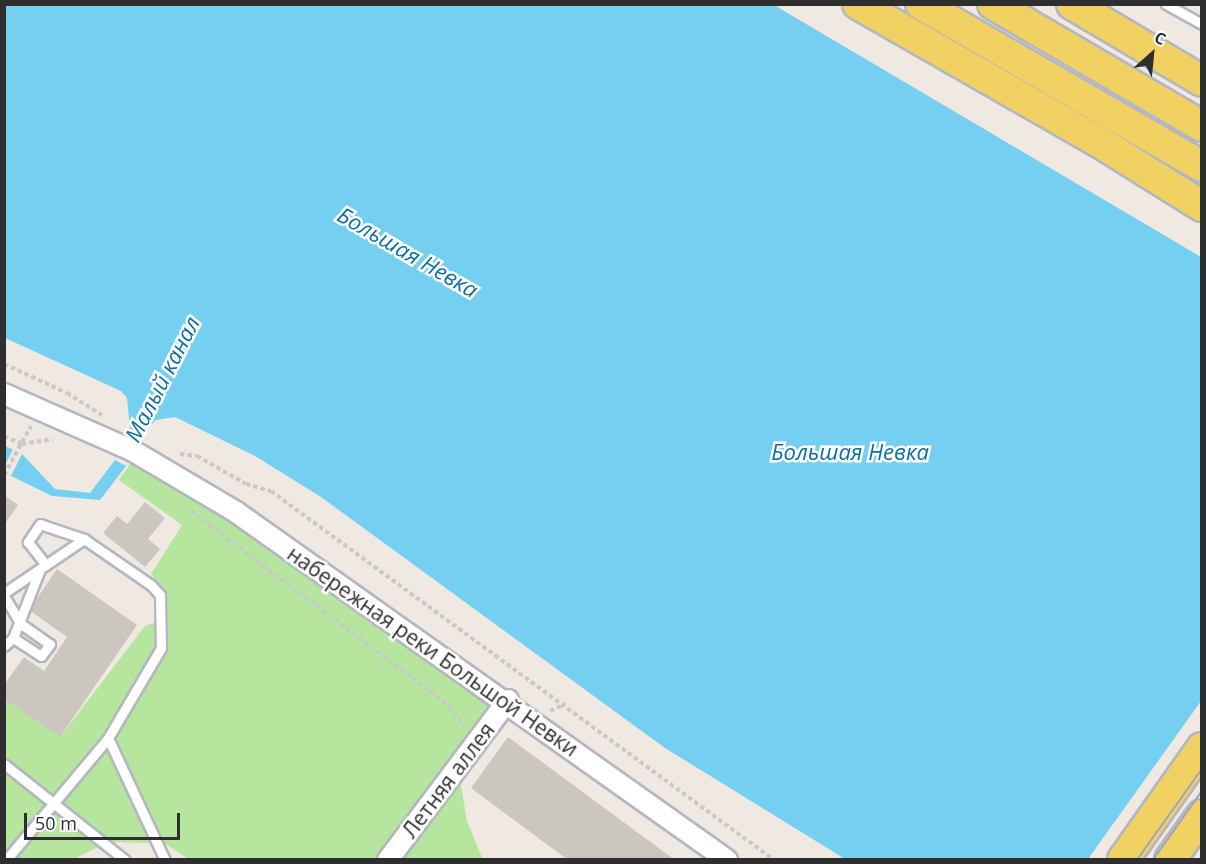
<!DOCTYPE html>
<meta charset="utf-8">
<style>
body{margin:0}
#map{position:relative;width:1206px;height:864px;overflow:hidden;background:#efe9e1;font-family:"Open Sans",sans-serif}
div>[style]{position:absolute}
.green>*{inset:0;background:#b6e59e}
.water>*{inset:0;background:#75cff0}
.pier>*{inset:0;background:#efe9e1}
.building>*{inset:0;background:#cbc7bf}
.path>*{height:4px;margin-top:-2px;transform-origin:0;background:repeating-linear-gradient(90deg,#c9c9c9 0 4.5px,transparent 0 7.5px)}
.roads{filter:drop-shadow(2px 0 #b4b7c1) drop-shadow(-2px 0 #b4b7c1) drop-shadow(0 2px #b4b7c1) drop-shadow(0 -2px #b4b7c1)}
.service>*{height:9px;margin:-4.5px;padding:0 4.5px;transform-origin:4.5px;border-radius:4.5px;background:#fff}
.minor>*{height:20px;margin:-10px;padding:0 10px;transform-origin:10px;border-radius:10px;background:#fff}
.primary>*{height:30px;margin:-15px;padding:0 15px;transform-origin:15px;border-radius:15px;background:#f2d163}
.tram>*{height:1.5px;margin:-0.75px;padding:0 0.75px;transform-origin:0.75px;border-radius:0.75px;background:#a3a6b8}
span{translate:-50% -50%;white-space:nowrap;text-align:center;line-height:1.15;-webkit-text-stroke:5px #fff;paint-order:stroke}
.street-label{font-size:21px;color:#2e2e2e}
.water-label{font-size:22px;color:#0d6fa3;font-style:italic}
.frame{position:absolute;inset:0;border:6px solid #2e2e2e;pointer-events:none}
.north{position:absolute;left:1122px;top:24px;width:60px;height:60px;-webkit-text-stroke:4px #fff;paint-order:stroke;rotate:27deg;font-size:16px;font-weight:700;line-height:24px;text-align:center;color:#2e2e2e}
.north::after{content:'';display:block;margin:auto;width:21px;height:27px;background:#2e2e2e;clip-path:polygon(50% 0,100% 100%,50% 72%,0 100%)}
.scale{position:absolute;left:24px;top:813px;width:156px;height:27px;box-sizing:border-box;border:3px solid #2e2e2e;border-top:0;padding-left:8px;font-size:18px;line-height:21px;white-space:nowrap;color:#2e2e2e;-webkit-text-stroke:4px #fff;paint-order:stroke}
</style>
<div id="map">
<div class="green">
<i style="clip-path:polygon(135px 457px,252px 531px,492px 698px,459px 774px,467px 821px,483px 860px,190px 860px,164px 843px,108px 842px,74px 859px,5px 859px,4px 699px,60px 737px,145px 626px,168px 618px,166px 591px,151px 574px,182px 525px,119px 480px)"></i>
</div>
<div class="water">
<i style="clip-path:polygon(5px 5px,774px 5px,1201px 257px,1201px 859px,845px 859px,665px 748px,321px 497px,255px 456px,175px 417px,156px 420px,141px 434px,126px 466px,100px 500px,52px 496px,5px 473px,5px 446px,22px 454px,55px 489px,90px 493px,115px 460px,130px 428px,127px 398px,121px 391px,5px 338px)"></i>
</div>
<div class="pier">
<i style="clip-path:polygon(130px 429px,141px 434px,126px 466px,115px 460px)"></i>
<i style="clip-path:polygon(13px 449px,22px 454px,11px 476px,5px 473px,5px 465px)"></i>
<i style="clip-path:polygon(1201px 701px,1202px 859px,1088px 859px)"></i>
</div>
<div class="building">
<i style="clip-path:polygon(4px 495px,18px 505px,4px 525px)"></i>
<i style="clip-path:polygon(145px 502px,165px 518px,148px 539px,160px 549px,145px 567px,103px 533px,117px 516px,127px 524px)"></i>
<i style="clip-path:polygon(57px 569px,137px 625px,60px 737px,4px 699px,4px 685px,24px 657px,44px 671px,67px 637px,29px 610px)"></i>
<i style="clip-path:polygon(508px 737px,675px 860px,568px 860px,471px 788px)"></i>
</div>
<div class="path">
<i style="left:4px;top:364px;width:69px;rotate:24.7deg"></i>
<i style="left:67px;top:393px;width:41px;rotate:32.2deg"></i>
<i style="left:4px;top:436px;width:20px;rotate:24deg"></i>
<i style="left:22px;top:444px;width:31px;rotate:-9deg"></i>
<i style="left:180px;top:454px;width:17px;rotate:7deg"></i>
<i style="left:197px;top:456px;width:56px;rotate:29.7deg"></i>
<i style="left:246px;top:484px;width:26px;rotate:16deg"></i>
<i style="left:271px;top:491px;width:624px;rotate:36.26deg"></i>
<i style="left:4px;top:475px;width:56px;rotate:-61.1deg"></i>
<i style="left:191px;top:511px;width:324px;rotate:37deg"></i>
<i style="left:450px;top:706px;width:25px;rotate:56deg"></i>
<i style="left:550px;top:711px;width:17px;rotate:-25deg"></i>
</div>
<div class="roads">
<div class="service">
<i style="left:1166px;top:4px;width:41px;rotate:29.1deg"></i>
<i style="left:4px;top:593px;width:97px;rotate:-34deg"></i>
<i style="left:4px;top:596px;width:33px;rotate:59deg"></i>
<i style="left:21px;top:624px;width:35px;rotate:35deg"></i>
<i style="left:50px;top:644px;width:15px;rotate:127deg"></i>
<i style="left:41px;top:656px;width:33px;rotate:-147deg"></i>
<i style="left:13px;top:638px;width:12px;rotate:138deg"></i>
<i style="left:13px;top:638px;width:74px;rotate:-68.6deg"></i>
<i style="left:108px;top:738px;width:135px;rotate:65deg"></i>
<i style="left:4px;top:764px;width:154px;rotate:38.4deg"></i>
<i style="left:6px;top:860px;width:159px;rotate:-50.1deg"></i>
<i style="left:108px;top:738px;width:104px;rotate:-59.5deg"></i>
<i style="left:161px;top:648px;width:53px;rotate:-91.1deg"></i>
<i style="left:160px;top:595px;width:13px;rotate:-132deg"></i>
<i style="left:151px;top:585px;width:81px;rotate:-145.5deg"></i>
<i style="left:84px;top:539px;width:46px;rotate:-161.2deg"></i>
<i style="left:40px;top:524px;width:22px;rotate:124deg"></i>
<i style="left:28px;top:542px;width:29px;rotate:52deg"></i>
</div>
<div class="minor">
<i style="left:4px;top:394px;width:141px;rotate:23.8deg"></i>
<i style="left:133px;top:451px;width:120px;rotate:30.6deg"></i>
<i style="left:236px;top:512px;width:602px;rotate:35.33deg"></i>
<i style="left:388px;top:860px;width:200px;rotate:-53.1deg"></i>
</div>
<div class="primary">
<i style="left:858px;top:4px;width:280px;rotate:29.8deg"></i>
<i style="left:1101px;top:143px;width:119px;rotate:32deg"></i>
<i style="left:921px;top:4px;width:324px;rotate:30deg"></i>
<i style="left:993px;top:4px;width:242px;rotate:30.3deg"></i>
<i style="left:1072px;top:4px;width:151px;rotate:30.6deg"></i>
<i style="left:1123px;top:860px;width:137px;rotate:-54.8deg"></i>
<i style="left:1170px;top:860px;width:55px;rotate:-54.6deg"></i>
</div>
</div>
<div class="tram">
<i style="left:1137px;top:860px;width:112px;rotate:-54.5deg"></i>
<i style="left:1153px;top:860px;width:85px;rotate:-54.6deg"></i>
</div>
<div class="street-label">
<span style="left:433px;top:651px;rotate:35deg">набережная реки Большой Невки</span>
<span style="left:448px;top:780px;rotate:-53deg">Летняя аллея</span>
</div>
<div class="water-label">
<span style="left:408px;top:252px;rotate:30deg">Большая Невка</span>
<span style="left:162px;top:379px;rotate:-63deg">Малый канал</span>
<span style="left:850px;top:452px">Большая Невка</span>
</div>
<div class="frame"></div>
<div class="north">С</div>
<div class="scale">50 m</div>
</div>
